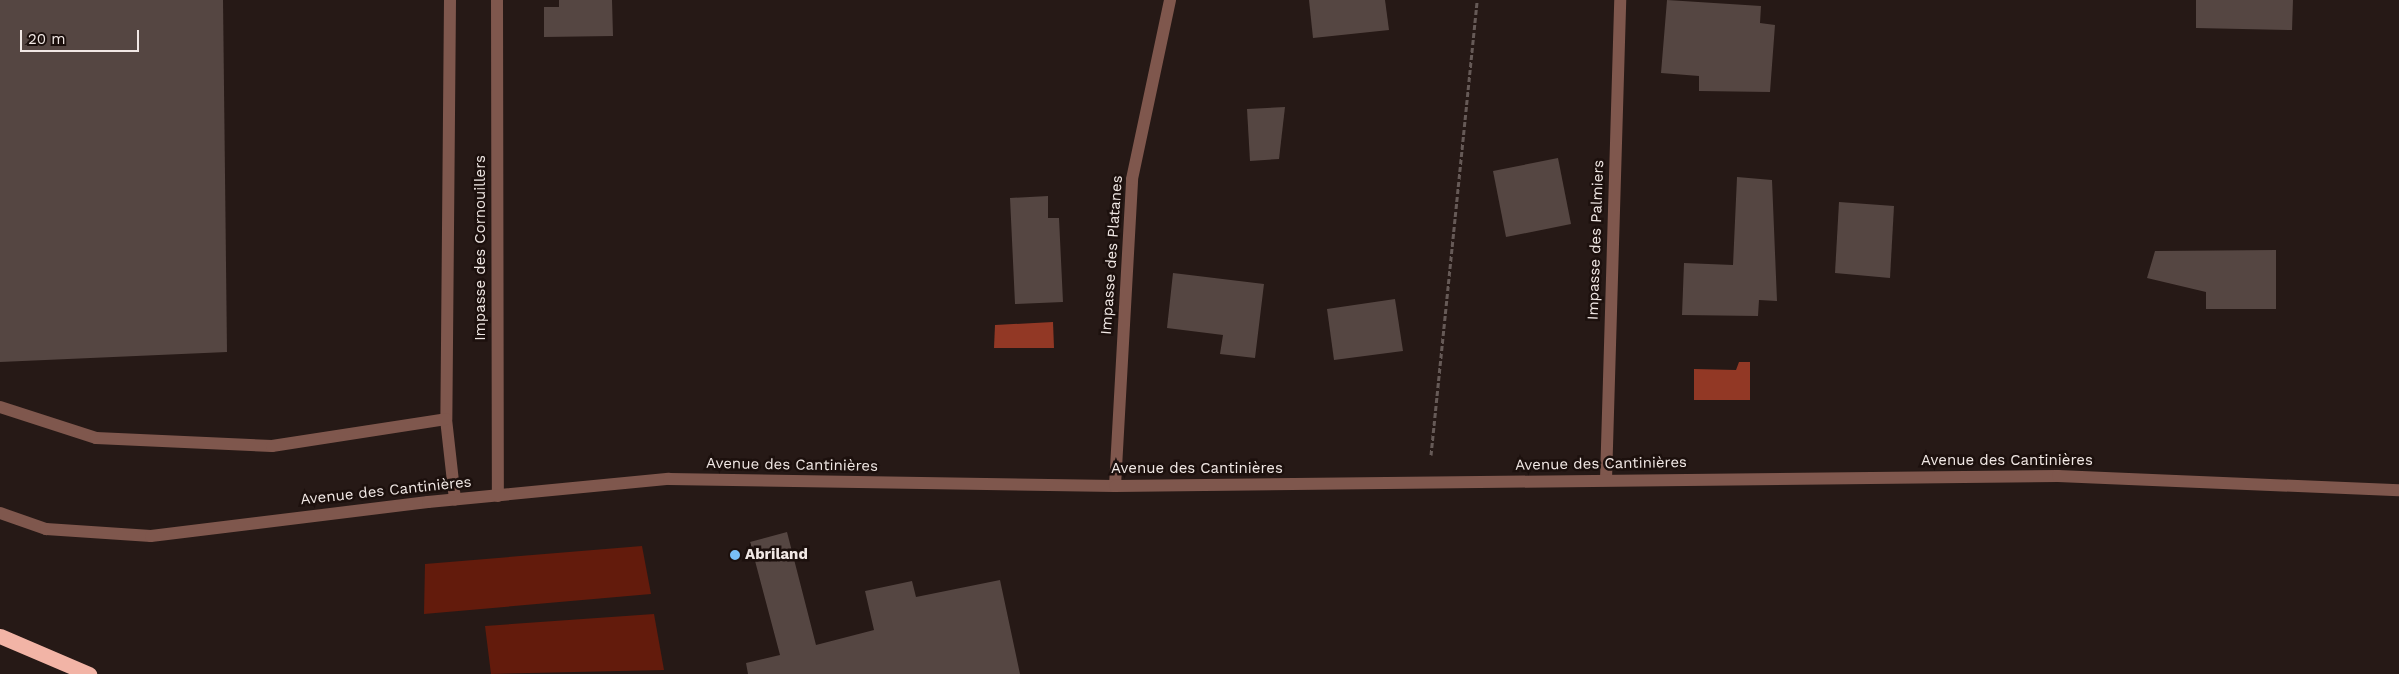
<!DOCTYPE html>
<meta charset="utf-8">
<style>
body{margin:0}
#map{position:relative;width:2399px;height:674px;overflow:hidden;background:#261916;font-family:"Work Sans",sans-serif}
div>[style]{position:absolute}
.green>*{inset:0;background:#631b0c}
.water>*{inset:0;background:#923825}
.building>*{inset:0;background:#554642}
.path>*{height:3px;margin-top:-1.5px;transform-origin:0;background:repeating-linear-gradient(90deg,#665a57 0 5px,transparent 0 7.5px)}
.service>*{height:12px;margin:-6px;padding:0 6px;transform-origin:6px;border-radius:6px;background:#7f574d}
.minor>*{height:12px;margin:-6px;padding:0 6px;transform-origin:6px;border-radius:6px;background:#7f574d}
.motorway>*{height:15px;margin:-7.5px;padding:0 7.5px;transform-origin:7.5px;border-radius:7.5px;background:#f2b4a6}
.dots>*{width:14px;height:14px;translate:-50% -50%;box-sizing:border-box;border:2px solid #1c100d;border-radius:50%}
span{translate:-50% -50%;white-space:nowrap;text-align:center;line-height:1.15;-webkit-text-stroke:5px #1c100d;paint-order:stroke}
.street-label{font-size:15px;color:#f1e8e5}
.poi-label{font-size:15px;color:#f1e8e5;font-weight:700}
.left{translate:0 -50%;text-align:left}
.scale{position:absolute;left:20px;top:30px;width:119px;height:22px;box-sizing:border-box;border:2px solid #f1e8e5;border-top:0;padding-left:6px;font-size:15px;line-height:18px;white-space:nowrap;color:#f1e8e5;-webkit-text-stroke:4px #1c100d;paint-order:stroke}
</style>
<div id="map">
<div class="green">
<i style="clip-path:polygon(642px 546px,651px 594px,424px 614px,425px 564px)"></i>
<i style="clip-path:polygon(654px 614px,664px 670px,491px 674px,485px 626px)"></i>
</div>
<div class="water">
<i style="clip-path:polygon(1053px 322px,1054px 348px,994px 348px,995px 325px)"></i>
<i style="clip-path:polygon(1739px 362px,1750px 362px,1750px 400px,1694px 400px,1694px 369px,1736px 370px)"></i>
</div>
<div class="building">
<i style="clip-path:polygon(0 0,223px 0,227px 352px,0 362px)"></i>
<i style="clip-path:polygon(559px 0,612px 0,613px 36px,544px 37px,544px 7px,559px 7px)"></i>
<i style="clip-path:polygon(1309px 0,1385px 0,1389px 30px,1313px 38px)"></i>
<i style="clip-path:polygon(1667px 0,1761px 6px,1760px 23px,1775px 25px,1770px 92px,1699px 91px,1699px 76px,1661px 73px)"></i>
<i style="clip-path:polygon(2196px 0,2293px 0,2292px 30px,2196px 28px)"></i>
<i style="clip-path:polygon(1285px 107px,1279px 159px,1250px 161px,1247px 109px)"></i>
<i style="clip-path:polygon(1558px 158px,1571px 224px,1506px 237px,1493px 171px)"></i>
<i style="clip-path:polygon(1737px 177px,1772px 180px,1777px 301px,1759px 300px,1758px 316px,1682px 315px,1684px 263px,1733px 265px)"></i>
<i style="clip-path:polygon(1048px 196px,1048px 218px,1059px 218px,1063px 302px,1015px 304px,1010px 198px)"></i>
<i style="clip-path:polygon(1839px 202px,1894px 206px,1890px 278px,1835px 273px)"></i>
<i style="clip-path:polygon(2276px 250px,2276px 309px,2206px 309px,2206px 292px,2147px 278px,2155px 251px)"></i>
<i style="clip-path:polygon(1173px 273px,1264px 284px,1255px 358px,1220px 354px,1223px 335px,1167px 328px)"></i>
<i style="clip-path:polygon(1395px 299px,1403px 351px,1334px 360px,1327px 309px)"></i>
<i style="clip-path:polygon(787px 532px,816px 645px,874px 630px,865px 591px,912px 581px,916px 597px,1000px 580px,1020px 674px,748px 674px,746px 663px,780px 655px,750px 542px)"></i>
</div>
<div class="path">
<i style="left:1431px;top:455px;width:457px;rotate:-84.2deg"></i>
</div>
<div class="service">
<i style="left:450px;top:0;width:419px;rotate:90.5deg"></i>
<i style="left:446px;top:419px;width:81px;rotate:83.6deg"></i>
<i style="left:497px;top:0;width:496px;rotate:89.9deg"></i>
<i style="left:0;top:407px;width:101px;rotate:17.9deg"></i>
<i style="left:96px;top:438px;width:176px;rotate:2.6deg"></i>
<i style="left:272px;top:446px;width:176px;rotate:-8.8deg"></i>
<i style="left:1606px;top:480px;width:480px;rotate:-88.3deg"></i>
<i style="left:1115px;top:486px;width:307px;rotate:-86.8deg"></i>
<i style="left:1132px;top:179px;width:183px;rotate:-78deg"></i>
</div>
<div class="minor">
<i style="left:0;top:513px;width:49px;rotate:19.2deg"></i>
<i style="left:46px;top:529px;width:105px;rotate:3.8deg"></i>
<i style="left:151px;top:536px;width:279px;rotate:-7deg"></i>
<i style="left:428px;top:502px;width:242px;rotate:-5.5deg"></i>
<i style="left:669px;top:479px;width:446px;rotate:0.9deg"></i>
<i style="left:1115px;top:486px;width:943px;rotate:-0.61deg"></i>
<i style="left:2058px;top:476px;width:341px;rotate:2.4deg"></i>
</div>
<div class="motorway">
<i style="left:0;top:636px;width:97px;rotate:23.1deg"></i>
</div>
<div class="dots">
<i style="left:735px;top:555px;background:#78bff7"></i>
</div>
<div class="street-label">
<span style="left:1596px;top:240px;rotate:-88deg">Impasse des Palmiers</span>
<span style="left:481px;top:248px;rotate:-90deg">Impasse des Cornouillers</span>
<span style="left:1112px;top:255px;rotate:-86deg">Impasse des Platanes</span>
<span style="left:2007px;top:461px">Avenue des Cantinières</span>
<span style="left:1601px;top:464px;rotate:-1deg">Avenue des Cantinières</span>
<span style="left:792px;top:465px;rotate:1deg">Avenue des Cantinières</span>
<span style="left:1197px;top:469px">Avenue des Cantinières</span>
<span style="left:386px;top:491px;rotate:-6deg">Avenue des Cantinières</span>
</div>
<div class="poi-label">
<span class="left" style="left:745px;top:555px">Abriland</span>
</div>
<div class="scale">20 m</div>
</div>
